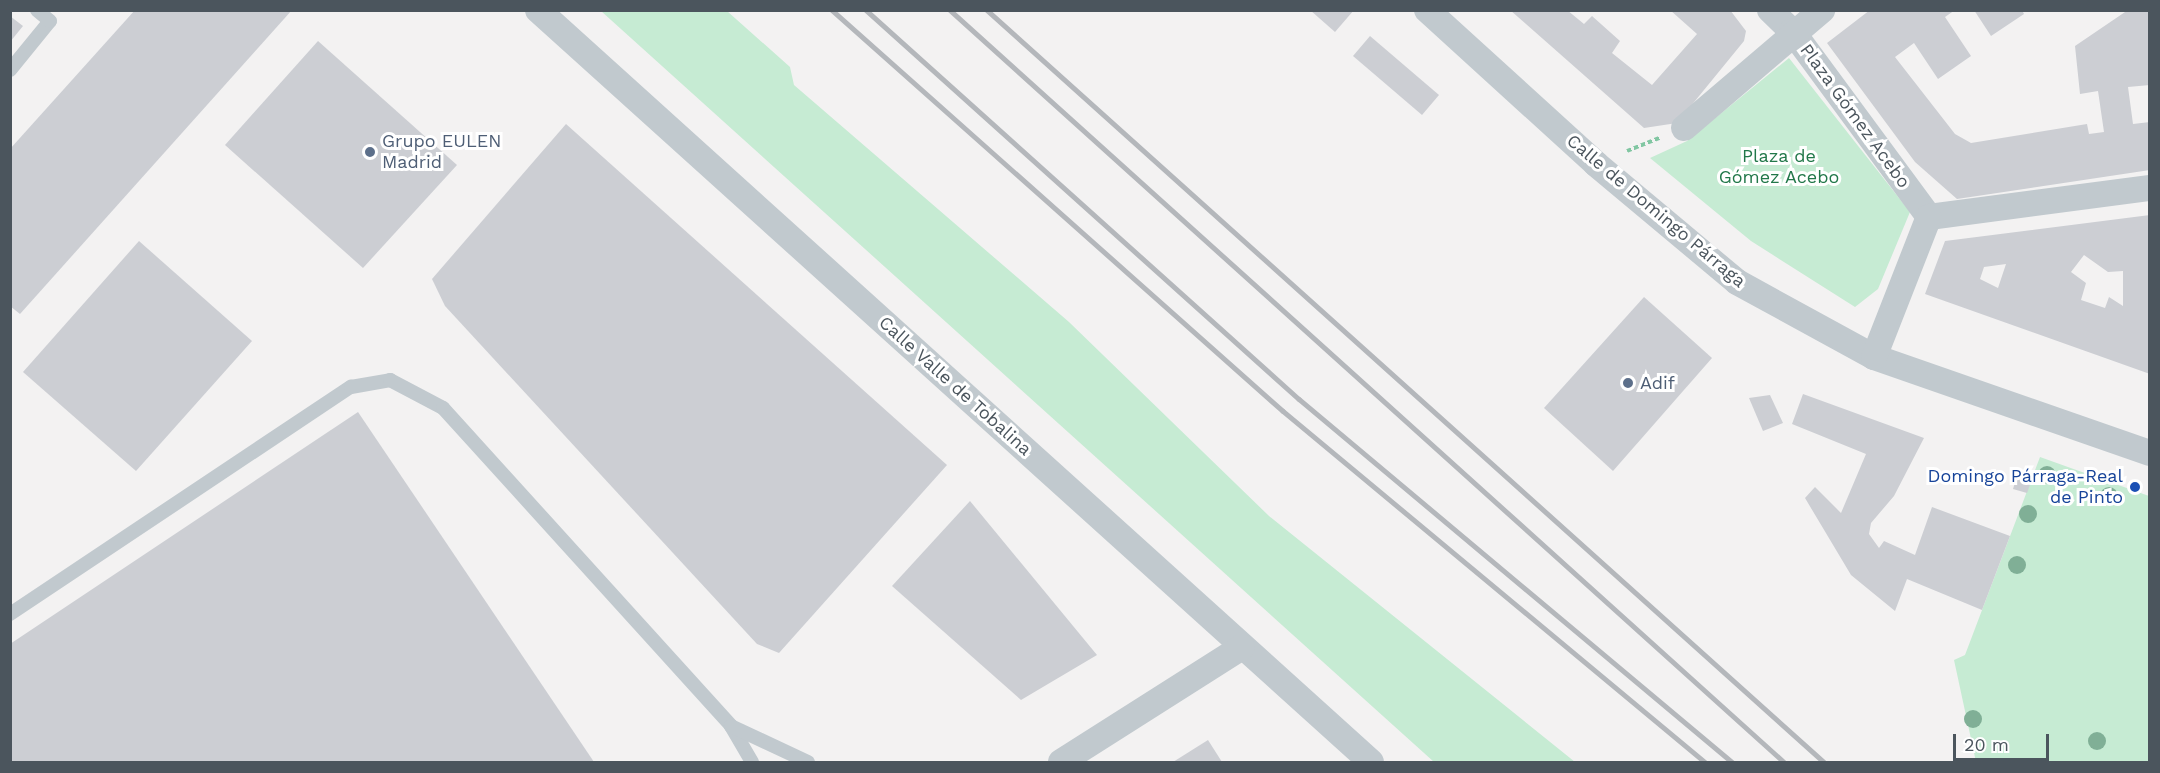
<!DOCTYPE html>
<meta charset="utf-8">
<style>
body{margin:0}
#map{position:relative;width:2160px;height:773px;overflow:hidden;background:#f3f2f2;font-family:"Work Sans",sans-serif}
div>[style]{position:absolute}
.green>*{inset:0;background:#c6ebd3}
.building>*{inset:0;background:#ccced3}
.path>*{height:4px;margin-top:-2px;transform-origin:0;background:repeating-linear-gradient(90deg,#81c6a2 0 4.5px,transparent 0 7.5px)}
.lane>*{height:14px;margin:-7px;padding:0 7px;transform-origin:7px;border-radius:7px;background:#c1c9ce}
.street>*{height:26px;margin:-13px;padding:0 13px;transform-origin:13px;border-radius:13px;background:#c1c9ce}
.rail>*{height:4.5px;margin:-2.25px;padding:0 2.25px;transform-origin:2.25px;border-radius:2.25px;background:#b4b7bb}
.trees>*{width:18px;height:18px;margin:-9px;border-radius:50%;background:#80af96}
.dots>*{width:16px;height:16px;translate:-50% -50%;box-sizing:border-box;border:3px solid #fff;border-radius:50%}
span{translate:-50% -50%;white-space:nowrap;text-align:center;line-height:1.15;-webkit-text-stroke:6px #fff;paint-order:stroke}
.street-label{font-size:18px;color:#4b555d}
.service-label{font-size:18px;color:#4e5e75}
.left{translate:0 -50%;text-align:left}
.park-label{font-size:18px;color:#22784a}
.transit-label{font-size:18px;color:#164399}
.right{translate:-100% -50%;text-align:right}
.frame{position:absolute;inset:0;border:12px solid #4b555d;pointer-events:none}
.scale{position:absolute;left:1953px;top:734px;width:96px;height:27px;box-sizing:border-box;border:3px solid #4b555d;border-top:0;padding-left:8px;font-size:18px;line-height:21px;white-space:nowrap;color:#4b555d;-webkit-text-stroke:4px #fff;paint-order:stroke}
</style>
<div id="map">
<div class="green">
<i style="clip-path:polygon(601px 11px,727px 11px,790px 67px,794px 85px,1069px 322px,1269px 516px,1575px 762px,1434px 762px)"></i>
<i style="clip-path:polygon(1789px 58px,1910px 212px,1878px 289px,1855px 307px,1751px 241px,1650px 158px,1687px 141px)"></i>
<i style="clip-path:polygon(2040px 457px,2149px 496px,2149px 762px,1976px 762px,1954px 660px,1965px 655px)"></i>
</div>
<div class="building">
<i style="clip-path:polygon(135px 10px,292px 10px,20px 314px,10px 306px,10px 149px)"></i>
<i style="clip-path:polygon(1310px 10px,1354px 10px,1335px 32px)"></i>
<i style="clip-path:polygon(1510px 10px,1567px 10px,1584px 24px,1592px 16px,1620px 41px,1612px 53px,1652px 85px,1697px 34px,1670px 10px,1730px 10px,1746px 31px,1744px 41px,1677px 123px,1644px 128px)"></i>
<i style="clip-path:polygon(1870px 10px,1955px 10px,1945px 17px,1971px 56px,1938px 79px,1914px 43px,1895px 57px,1955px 134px,1971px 143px,2087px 124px,2089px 134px,2104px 132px,2098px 91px,2080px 94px,2075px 46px,2128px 10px,2150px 10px,2150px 85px,2128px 87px,2133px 124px,2150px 122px,2150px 170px,1957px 199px,1915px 162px,1827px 43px)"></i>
<i style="clip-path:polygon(1974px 10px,2022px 10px,2024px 14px,1991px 36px)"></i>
<i style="clip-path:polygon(10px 16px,23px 26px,10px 42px)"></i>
<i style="clip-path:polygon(1370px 36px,1439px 95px,1422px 115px,1353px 56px)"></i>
<i style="clip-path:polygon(318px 41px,457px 165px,363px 268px,225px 145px)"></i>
<i style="clip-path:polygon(566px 124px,947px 465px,779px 653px,757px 644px,445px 306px,432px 279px)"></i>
<i style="clip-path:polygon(evenodd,2150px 215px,2150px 374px,1925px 294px,1945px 241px,2150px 215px,2084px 255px,2108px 272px,2123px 271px,2123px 306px,2109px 297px,2105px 308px,2081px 300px,2086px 283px,2071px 272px,2084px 255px,2150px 215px,2006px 264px,1998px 288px,1980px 279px,1984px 267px,2006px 264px)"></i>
<i style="clip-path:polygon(139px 241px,252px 341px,136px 471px,23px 372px)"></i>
<i style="clip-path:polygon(1644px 297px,1712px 358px,1613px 471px,1544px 408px)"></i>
<i style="clip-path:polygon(1803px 394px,1924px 438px,1894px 496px,1871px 523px,1869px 534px,1879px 548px,1884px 541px,1915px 555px,1932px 507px,2010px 536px,1982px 610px,1907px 579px,1895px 611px,1851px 575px,1805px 498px,1815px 487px,1841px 513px,1866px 454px,1792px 424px)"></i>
<i style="clip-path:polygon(1770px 395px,1783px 423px,1763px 431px,1749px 398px)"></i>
<i style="clip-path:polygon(358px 412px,594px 762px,10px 762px,10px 644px)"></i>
<i style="clip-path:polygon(2019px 470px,2034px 474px,2027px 493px,2013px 489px)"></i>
<i style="clip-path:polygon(970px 501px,1097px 655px,1021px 700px,892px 586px)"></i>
<i style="clip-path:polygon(1208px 740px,1222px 762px,1173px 762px)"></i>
</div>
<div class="path">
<i style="left:1627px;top:151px;width:35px;rotate:-22deg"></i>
</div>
<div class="lane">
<i style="left:10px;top:70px;width:63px;rotate:-50.8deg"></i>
<i style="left:50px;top:21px;width:17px;rotate:-140deg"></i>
<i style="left:10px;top:614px;width:410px;rotate:-33.7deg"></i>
<i style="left:351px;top:387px;width:40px;rotate:-10deg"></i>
<i style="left:390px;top:380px;width:60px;rotate:27.8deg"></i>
<i style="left:443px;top:408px;width:429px;rotate:47.8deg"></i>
<i style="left:752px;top:762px;width:42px;rotate:-120.3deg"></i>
<i style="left:731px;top:726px;width:85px;rotate:25.1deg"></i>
</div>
<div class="street">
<i style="left:538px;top:10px;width:1122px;rotate:42.07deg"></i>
<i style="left:1427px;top:10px;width:229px;rotate:42.3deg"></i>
<i style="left:1596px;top:164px;width:184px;rotate:39.9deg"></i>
<i style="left:1737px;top:282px;width:156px;rotate:28.7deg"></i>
<i style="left:1874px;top:357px;width:292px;rotate:19.2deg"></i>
<i style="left:1770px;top:10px;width:30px;rotate:44deg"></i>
<i style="left:1792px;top:31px;width:231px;rotate:53.6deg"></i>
<i style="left:1684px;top:128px;width:182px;rotate:-40.5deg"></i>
<i style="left:1929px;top:217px;width:223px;rotate:-7.5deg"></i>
<i style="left:1874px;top:357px;width:150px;rotate:-68.6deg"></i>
<i style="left:1061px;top:762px;width:214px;rotate:-32.4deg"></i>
</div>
<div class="rail">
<i style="left:832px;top:10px;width:603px;rotate:41.64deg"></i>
<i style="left:1283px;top:411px;width:549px;rotate:39.75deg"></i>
<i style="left:866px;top:10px;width:582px;rotate:41.94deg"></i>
<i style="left:1299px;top:399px;width:565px;rotate:39.97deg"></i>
<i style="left:950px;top:10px;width:1123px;rotate:42.04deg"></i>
<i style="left:987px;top:10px;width:1125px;rotate:41.94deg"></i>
</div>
<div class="trees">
<i style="left:2047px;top:475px"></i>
<i style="left:2109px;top:496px"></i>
<i style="left:2028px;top:514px"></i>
<i style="left:2017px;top:565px"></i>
<i style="left:1973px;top:719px"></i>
<i style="left:2097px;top:741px"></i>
</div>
<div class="dots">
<i style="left:370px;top:152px;background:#5c6f8a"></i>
<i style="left:1628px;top:383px;background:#5c6f8a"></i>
<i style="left:2135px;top:487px;background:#1a4fb4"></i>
</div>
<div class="street-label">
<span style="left:1855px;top:116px;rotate:54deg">Plaza Gómez Acebo</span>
<span style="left:1656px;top:211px;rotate:40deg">Calle de Domingo Párraga</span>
<span style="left:955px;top:386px;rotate:42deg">Calle Valle de Tobalina</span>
</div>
<div class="service-label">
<span class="left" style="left:382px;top:152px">Grupo EULEN<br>Madrid</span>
<span class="left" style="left:1640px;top:383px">Adif</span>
</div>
<div class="park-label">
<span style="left:1779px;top:167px">Plaza de<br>Gómez Acebo</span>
</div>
<div class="transit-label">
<span class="right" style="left:2123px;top:487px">Domingo Párraga-Real<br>de Pinto</span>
</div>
<div class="frame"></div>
<div class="scale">20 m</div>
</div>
